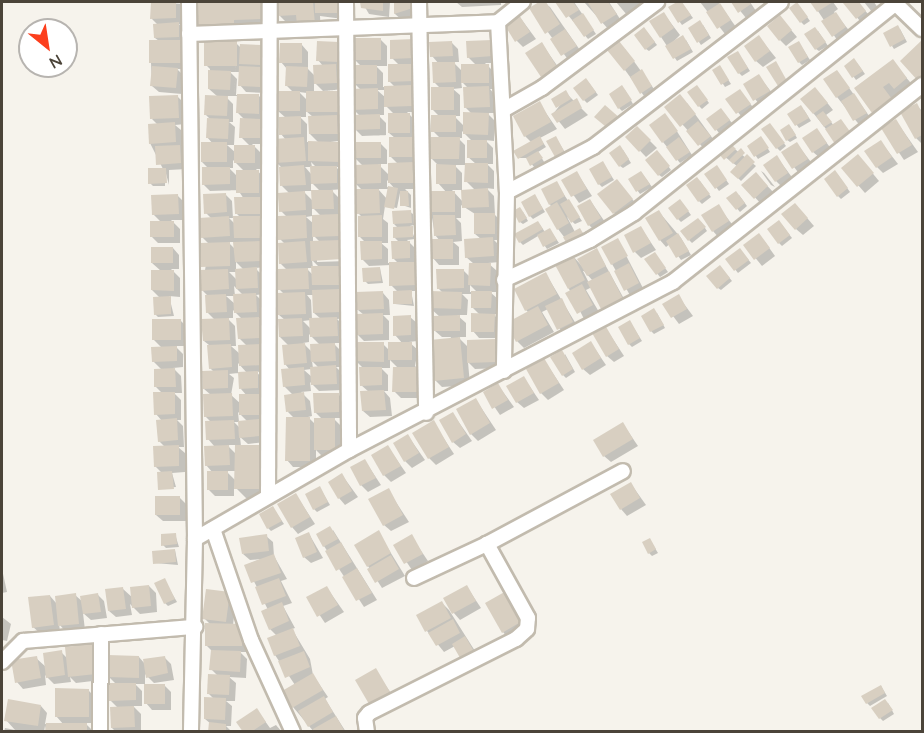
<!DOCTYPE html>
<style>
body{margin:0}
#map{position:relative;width:924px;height:733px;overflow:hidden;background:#f6f3ec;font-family:Quicksand,sans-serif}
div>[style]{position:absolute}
.shadow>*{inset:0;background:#0003}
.building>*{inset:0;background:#d8cfc1}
.roads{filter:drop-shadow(2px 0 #c2bbae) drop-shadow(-2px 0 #c2bbae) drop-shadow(0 2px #c2bbae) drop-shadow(0 -2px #c2bbae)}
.minor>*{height:14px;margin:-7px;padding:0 7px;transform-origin:7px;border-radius:7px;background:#fff}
span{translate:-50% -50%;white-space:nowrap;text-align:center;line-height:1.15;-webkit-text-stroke:6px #fff;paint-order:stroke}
.frame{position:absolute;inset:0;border:3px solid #4b4439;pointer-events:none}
.north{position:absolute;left:18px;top:18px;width:60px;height:60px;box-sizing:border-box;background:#fff;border:2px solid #b7b4b0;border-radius:50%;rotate:150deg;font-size:16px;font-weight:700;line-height:24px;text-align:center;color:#4b4439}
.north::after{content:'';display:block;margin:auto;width:21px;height:27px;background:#fc3f1d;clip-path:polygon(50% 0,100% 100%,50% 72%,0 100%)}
</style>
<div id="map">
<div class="shadow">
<i style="clip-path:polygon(152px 2px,182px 4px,182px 24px,179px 24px,185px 31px,187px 69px,177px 69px,184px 76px,182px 94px,159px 92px,152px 86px,151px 63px,159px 41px,155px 38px,158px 25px,152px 19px)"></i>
<i style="clip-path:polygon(199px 2px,270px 2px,271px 26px,200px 26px)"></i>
<i style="clip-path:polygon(279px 2px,344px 2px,343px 19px,320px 16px,321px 30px,298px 21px,286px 22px,280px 16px)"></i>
<i style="clip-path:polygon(362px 2px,390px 2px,389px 17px,369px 14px)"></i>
<i style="clip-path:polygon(395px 2px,420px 2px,419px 14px,402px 20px,395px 14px)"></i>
<i style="clip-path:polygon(456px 2px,501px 2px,501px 5px,462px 7px)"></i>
<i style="clip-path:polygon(542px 2px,550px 7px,582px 53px,569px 61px,531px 9px)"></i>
<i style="clip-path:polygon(557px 2px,574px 2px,596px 34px,588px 39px)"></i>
<i style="clip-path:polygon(584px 2px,609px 2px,622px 22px,609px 30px)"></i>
<i style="clip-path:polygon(616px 2px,649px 2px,627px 15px)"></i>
<i style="clip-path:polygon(681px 2px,693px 18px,682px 25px,670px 8px)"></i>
<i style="clip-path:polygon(700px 2px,718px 2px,736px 27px,725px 34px)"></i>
<i style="clip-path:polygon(733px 2px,750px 2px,756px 11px,746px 18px)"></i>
<i style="clip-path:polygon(812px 2px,833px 2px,838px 9px,834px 12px,852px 34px,839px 43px)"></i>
<i style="clip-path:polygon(858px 2px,868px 14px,860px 21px,845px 3px)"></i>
<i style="clip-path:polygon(864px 2px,874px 2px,878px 8px,872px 12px)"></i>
<i style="clip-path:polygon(800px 7px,810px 21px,804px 25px,801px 22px)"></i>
<i style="clip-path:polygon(664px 14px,680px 35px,670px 45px,686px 40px,693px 52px,677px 61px,661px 37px)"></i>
<i style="clip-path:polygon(519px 16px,536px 39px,523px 47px,517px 41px)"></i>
<i style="clip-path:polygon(786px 24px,797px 37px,786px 46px,780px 40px)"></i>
<i style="clip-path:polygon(703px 25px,711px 38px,701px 45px,699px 42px)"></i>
<i style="clip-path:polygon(900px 29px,907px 42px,894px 49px,892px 46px)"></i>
<i style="clip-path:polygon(818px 31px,828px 46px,819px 51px,816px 49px)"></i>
<i style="clip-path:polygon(647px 32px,657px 45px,649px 51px,646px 49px)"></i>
<i style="clip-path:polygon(759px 37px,776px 58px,763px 67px,756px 61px)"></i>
<i style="clip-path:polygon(evenodd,381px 40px,387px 46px,387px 66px,400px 66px,392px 58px,413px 41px,420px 87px,412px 88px,417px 93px,418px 112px,407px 112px,417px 122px,420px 163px,411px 163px,419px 170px,419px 189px,405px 189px,411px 195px,411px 208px,402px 205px,400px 193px,397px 208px,385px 206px,383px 219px,388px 223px,388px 243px,381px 243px,388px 249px,388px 263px,398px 263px,393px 258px,400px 243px,394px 237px,398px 228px,394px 224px,410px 212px,413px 214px,414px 225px,410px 226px,415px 239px,407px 240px,416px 249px,416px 264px,422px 270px,423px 291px,411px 291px,414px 306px,395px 304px,398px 292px,391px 285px,391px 265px,369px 266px,362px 259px,366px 243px,360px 237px,362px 217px,358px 213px,363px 191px,355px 183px,363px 166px,354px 157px,381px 144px,387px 150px,387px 164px,378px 164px,389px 175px,398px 164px,390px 156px,395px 138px,389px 133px,395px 115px,384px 104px,384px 115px,378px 115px,386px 123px,386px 135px,362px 136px,355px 129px,360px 116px,353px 109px,361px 90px,354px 83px,362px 67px,355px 60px,381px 40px,376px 66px,389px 66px,389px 81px,395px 87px,383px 87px,383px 73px,376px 66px,381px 40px,377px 90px,385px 90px,386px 98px,377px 90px,381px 40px,387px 180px,395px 189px,387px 187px,387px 180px,381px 40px,378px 189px,389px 189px,387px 199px,378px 189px)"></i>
<i style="clip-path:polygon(evenodd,491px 42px,498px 48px,498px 63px,485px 63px,495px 73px,495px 89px,490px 89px,495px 95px,496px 113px,487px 113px,495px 121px,494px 141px,485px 140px,493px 148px,493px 164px,487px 164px,494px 171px,494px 189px,486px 188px,494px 196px,495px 215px,501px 221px,501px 240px,494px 240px,499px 245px,500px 262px,488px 263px,497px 271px,496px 292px,490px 292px,498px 299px,497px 314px,493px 314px,501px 322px,500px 338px,479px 338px,473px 331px,480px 315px,472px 307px,472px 294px,462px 294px,468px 300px,467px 315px,457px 315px,466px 323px,466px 337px,458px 337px,468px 347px,495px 341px,502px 347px,502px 368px,475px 369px,468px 362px,470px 385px,442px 387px,435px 380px,451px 337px,442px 337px,435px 331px,440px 317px,430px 308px,443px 293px,438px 288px,463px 270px,470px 277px,474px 264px,466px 257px,481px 239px,475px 234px,475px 214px,461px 205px,461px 218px,456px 218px,461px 223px,462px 241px,453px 242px,459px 247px,459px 265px,439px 265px,433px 258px,440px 241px,435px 235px,431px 212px,447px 193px,438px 183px,438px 165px,431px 158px,440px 138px,433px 131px,440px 117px,433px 110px,441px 89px,434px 82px,439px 64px,432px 56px,452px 43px,458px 49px,459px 62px,453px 62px,462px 71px,477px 66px,468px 57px,491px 42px,461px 81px,469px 89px,465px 107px,472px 114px,464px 126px,454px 116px,460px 116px,460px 95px,453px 89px,462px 88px,461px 81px,491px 42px,462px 131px,473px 142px,468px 157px,476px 164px,465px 164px,465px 145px,458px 138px,462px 138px,462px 131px,491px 42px,454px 165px,466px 165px,466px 181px,475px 190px,463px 202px,452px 190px,462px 190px,462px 173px,454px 165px,491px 42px,470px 285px,477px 292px,470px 292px,470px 285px)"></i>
<i style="clip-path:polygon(922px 42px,922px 83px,902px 61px)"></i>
<i style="clip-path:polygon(evenodd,236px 43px,241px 48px,261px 46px,268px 53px,267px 71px,263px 70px,267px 75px,267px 93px,246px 92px,240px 85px,240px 72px,230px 72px,237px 79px,236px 95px,259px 96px,265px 102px,265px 120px,261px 120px,268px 127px,268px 144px,252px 144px,261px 153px,261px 169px,256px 169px,265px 179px,265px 199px,259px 199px,266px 205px,271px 244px,262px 244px,267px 249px,268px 267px,255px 268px,263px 276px,264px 294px,256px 295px,262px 301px,263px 318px,258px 318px,265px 325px,268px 371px,256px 372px,264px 379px,264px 395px,260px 395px,267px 402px,267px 421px,259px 421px,265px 427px,266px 442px,248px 444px,240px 437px,241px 446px,273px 499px,246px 498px,234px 486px,234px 496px,215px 496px,208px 489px,213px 473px,206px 465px,215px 447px,208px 439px,211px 422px,205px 416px,211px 395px,204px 389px,214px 372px,210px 368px,209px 345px,204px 341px,215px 320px,208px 313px,207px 295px,202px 290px,209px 244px,202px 237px,212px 219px,206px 213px,225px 194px,232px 201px,233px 218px,240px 217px,236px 213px,244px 199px,238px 190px,210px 191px,203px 184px,209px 169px,202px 162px,213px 144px,207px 137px,211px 120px,206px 115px,218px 97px,209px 89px,210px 69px,206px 65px,236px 43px,225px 96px,239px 96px,238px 113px,245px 120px,241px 137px,250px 146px,236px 153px,227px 145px,234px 145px,235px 127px,229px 122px,233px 122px,233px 104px,225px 96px,236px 43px,233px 160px,245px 172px,238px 177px,229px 168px,233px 168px,233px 160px,236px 43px,229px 218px,235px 218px,235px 224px,229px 218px,236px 43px,228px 242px,235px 242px,235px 249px,228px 242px,236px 43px,236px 262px,244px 270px,236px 270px,236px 262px,236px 43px,229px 272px,236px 272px,237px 280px,229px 272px,236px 43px,234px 286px,243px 295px,235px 296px,234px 286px,236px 43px,226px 296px,234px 296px,235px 304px,226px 296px,236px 43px,233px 310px,242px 319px,239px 338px,247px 346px,240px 354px,231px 346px,236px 346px,235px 326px,227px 318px,233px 318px,233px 310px,236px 43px,238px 363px,247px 373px,241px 389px,247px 396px,241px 404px,231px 395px,234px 378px,229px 374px,238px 373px,238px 363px,236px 43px,238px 412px,248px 422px,240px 428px,234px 422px,239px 422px,238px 412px,236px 43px,227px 445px,237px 445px,237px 455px,227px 445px,236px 43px,226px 471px,236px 471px,236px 481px,226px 471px)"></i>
<i style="clip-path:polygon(evenodd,339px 43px,345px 50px,344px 67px,338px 67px,342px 72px,343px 89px,323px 91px,314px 82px,314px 92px,338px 92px,344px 99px,344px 118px,338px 118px,343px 123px,344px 140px,324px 143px,339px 143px,345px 150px,345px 167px,336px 167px,343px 174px,343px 189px,331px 190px,339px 198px,346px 242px,317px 259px,317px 262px,347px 261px,348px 265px,340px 266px,348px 274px,348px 291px,339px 291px,346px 297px,347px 318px,337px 319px,343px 325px,344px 343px,333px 343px,341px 351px,342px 367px,336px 367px,342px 373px,343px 390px,319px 391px,310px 382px,311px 391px,301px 392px,310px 401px,312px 416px,308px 417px,315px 424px,323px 420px,315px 412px,338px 394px,345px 401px,345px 418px,333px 418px,341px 426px,341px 456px,322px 456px,316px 450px,316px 467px,293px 467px,287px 460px,294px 418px,288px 412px,293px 395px,284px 386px,290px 370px,285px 364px,289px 346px,280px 337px,285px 320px,279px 315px,284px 294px,280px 290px,287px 270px,280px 263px,285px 244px,280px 239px,287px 217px,281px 211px,290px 194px,282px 186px,281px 167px,276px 162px,286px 140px,281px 134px,286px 118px,278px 111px,294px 93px,287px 86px,287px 69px,281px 62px,302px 45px,308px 52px,308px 69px,315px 76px,323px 66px,318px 60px,339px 43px,299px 92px,307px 93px,307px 100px,299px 92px,339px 43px,306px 111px,313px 117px,310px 134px,319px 143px,307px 142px,307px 124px,300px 117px,306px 117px,306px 111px,339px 43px,311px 162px,317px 168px,312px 175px,305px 167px,312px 167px,311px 162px,339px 43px,311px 182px,320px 191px,313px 201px,303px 191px,311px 191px,311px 182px,339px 43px,312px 207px,321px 216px,314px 224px,306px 217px,312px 216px,312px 207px,339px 43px,313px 235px,320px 242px,313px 243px,313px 235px,339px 43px,312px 260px,320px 268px,313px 268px,312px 260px,339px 43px,306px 268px,313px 268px,313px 275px,306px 268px,339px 43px,307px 295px,314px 295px,314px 313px,321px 319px,312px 319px,311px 300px,307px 295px,339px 43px,311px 320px,311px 329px,303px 321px,311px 320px,339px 43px,309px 334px,320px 345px,312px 352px,303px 343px,309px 342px,309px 334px,339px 43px,312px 361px,318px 367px,313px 368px,312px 361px,339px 43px,311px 369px,312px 377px,304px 370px,311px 369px)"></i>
<i style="clip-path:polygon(542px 44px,563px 74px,548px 83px,542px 76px)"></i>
<i style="clip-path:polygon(801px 46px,810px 60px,802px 65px,799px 62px)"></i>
<i style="clip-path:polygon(625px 49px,654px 89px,644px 96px,625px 70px)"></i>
<i style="clip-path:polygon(740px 56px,750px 71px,742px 76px,739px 73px)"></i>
<i style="clip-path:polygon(892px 61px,916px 89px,905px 98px,899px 92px,892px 98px,901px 110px,883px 122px,873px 112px)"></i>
<i style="clip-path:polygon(857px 63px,865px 74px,856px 80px,846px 66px)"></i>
<i style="clip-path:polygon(720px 67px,731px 84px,725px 87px,714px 70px)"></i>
<i style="clip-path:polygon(837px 71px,872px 120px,861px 127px,837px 97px)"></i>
<i style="clip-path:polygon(759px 76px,776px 98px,761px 107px,745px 85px)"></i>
<i style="clip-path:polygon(589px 83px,598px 95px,587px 103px,584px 100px)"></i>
<i style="clip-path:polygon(699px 89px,709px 103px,702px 109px,699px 106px)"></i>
<i style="clip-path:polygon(625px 90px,633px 104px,622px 111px,619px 108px)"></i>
<i style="clip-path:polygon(740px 91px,756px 111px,744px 120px,728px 99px)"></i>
<i style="clip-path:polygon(568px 95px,588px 115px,565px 129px,553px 114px)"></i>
<i style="clip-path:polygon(821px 95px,833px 110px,826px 115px,834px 126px,841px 121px,856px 140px,842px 149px,802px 99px)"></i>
<i style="clip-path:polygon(177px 96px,184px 103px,185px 124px,175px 125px,181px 130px,187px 169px,169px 170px,169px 185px,165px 170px,165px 186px,153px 186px,150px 183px,163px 169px,150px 143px,158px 125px,152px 119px)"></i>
<i style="clip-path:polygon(539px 103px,557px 129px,540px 138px,546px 147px,538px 152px,546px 165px,529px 174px,528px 171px,534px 167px,527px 158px,519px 158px,532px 143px,525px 136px)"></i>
<i style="clip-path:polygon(687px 103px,716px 143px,706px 151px,667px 107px)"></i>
<i style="clip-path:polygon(916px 105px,922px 111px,922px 144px,916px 138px)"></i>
<i style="clip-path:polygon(804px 110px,811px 121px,799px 128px,789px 114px)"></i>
<i style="clip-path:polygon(724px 113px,732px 123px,719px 133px,708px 119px)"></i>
<i style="clip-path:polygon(896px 121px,918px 152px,904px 160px,883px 129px)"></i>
<i style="clip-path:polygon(671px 122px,692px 155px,680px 163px,663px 142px)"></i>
<i style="clip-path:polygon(772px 127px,786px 146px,780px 151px,777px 148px)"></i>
<i style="clip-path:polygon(637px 128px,657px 148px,646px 157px,627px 137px)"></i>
<i style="clip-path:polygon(792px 129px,797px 138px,790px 142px,787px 140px)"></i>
<i style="clip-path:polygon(817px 130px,832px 150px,820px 158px,813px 152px)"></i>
<i style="clip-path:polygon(556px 138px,566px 154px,559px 159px,556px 156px)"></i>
<i style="clip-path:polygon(763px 141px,770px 152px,758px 159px,749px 146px)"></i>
<i style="clip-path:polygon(881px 142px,898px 164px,883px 173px,877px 167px)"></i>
<i style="clip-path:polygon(797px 144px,814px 166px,800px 175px,783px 152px)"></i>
<i style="clip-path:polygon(731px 146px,756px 166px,741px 181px,732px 172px,737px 166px,721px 154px)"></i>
<i style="clip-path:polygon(623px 150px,631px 163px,623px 168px,620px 166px)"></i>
<i style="clip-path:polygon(660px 155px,671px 170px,662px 177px,659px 175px)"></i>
<i style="clip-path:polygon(777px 157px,794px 180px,782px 187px,776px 181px)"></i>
<i style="clip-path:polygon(603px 163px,614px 180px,602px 187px,599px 184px)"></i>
<i style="clip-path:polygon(864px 163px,879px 181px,865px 193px,843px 168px)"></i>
<i style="clip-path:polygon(719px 170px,729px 184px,719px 191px,706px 174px)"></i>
<i style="clip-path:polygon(761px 171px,764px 173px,775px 187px,771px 185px)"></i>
<i style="clip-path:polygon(641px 172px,652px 187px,640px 194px,630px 180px)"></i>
<i style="clip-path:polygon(577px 173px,592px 196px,579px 203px,563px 180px)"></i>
<i style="clip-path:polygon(756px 174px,774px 193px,761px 204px,744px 185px)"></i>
<i style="clip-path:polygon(838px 175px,850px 192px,841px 199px,838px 196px)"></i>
<i style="clip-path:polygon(617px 181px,638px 206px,620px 220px,614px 213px)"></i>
<i style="clip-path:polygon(700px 181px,711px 197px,702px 204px,699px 201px)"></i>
<i style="clip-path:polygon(556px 183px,582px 221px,575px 224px,567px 217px,575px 232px,582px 232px,586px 238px,571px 246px,558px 229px,550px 204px)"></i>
<i style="clip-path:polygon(177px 195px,184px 202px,185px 220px,171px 220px,180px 229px,180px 243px,158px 243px,152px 237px,162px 223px,153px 214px)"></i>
<i style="clip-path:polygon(739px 195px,747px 206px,740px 212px,728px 198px)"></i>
<i style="clip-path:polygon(535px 196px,545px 212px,533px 219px,530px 216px)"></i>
<i style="clip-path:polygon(590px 200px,607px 225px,595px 231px,589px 225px)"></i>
<i style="clip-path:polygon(683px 204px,691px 215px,681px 222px,678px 219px)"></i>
<i style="clip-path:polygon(718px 206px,735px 228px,719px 238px,713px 231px)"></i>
<i style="clip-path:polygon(801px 211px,814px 226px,803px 235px,796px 229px)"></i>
<i style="clip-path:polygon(523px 212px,528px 221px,523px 224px,520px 222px)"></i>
<i style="clip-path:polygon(659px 212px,681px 238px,691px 255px,681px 260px,670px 244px,666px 247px,660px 240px)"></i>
<i style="clip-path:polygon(701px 222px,707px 231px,692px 243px,689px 240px)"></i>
<i style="clip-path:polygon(540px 225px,545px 232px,550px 230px,559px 243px,547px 249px,538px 236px,523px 245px,520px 242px)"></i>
<i style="clip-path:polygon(782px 225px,792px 238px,782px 246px,779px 243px)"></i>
<i style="clip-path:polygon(641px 228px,656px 250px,641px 258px,635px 252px)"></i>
<i style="clip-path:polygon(618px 240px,644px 290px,631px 297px,612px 264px)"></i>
<i style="clip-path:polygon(765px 242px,775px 256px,762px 266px,745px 245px)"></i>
<i style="clip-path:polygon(173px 248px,179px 255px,179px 269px,171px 269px,180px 278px,180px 297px,169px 296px,174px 316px,158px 317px,155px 314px,160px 298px,152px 290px,161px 271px,152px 263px)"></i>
<i style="clip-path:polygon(evenodd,597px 250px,628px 306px,609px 315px,592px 287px,586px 290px,599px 312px,584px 319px,569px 289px,572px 255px,582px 266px,597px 250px,583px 271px,584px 271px,593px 281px,589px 283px,583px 271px)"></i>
<i style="clip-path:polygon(742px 252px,751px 263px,738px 273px,727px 259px)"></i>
<i style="clip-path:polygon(657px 257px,668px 272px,660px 277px,646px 260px)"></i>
<i style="clip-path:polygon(380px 268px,383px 283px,368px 284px,365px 281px)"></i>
<i style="clip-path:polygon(723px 270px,732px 281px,721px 290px,718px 288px)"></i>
<i style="clip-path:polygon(546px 274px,579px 329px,564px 336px,548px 309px,542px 312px,554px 332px,524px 348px,517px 341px,529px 313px,526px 310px)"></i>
<i style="clip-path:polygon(383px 293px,389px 300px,390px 315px,383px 315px,389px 321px,389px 340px,364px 341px,357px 334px,364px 315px,358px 310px)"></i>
<i style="clip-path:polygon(678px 296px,693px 316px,679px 324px,664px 304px)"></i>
<i style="clip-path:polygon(657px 313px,665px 328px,654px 334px,651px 331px)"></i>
<i style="clip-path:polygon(410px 317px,417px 323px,417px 341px,409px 342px,418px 350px,415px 366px,425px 375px,424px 398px,401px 398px,394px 391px,398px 368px,390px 360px,390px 368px,381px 368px,388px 375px,388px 391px,384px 391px,390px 398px,392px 416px,370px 417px,363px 411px,369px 392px,361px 385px,364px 369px,356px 361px,383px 344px,389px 350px,403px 344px,395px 335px)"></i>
<i style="clip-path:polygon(180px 320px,187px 327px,187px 346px,175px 346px,183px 354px,183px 367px,173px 368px,181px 376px,182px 393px,174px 393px,181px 400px,181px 420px,177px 420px,183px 426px,184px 447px,178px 447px,185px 453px,185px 472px,172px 473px,176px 487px,160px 488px,162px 473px,155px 466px,165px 447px,159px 441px,162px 421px,156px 414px,162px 393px,156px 387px,162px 370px,153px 361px,162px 348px,153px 339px)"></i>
<i style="clip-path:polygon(630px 322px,642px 341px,632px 347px,629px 344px)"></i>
<i style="clip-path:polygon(605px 327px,624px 356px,614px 362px,607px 356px)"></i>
<i style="clip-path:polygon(591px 343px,606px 365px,590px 375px,583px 369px)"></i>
<i style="clip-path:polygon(565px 354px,575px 372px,566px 378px,563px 375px)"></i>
<i style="clip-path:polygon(544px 360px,564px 390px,548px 400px,541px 393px)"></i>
<i style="clip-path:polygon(524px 378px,539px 400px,524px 408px,517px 402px)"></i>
<i style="clip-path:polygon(498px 385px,514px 407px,500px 415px,485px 393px)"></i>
<i style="clip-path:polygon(476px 400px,496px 430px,478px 441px,471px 434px)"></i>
<i style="clip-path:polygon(453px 414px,472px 441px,460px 448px,453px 442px)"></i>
<i style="clip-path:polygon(433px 422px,454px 454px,436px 465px,429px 458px)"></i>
<i style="clip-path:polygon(623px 424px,638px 446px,611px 462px,604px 456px)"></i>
<i style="clip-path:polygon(408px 436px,425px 460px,412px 468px,405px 461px)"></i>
<i style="clip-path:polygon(388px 447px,406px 473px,391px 482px,384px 475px)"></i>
<i style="clip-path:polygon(365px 461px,381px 485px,368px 492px,361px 485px)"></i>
<i style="clip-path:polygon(342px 475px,358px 497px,345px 505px,339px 498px)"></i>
<i style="clip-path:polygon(631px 484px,646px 505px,627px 516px,621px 509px)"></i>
<i style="clip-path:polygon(320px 488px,330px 505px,317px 512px,314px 509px)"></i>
<i style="clip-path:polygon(388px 490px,409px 522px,391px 531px,384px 525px)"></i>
<i style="clip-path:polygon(296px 495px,315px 524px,298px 534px,292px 527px)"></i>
<i style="clip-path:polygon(179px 497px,186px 504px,186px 521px,163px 521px,156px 515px)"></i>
<i style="clip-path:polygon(273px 508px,284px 524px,271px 531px,268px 528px)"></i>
<i style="clip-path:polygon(333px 530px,377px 600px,364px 607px,324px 546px)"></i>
<i style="clip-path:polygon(378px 532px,405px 576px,382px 588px,368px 566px)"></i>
<i style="clip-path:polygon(175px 534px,179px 547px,166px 548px,163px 545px)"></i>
<i style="clip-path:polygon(309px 534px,323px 558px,311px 563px,304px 557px)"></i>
<i style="clip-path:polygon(266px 536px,273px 542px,274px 556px,287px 579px,281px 581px,292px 603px,283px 606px,295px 628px,292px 629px,310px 659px,313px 675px,328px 697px,325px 699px,346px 732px,314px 732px,293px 707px,295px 685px,275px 655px,277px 636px,270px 629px,268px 610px,246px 565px,261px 559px,250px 560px,243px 554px)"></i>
<i style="clip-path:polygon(411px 536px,428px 561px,412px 570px,395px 545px)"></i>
<i style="clip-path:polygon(650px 540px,658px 553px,652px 556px,649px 553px)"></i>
<i style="clip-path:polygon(175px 550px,178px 565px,155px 563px)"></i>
<i style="clip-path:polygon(2px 569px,7px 592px,2px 593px)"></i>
<i style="clip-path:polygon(164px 580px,177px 602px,168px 606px,165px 603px)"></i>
<i style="clip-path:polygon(149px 586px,156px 593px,157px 612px,140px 614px,130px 604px,132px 615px,116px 617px,109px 611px,123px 589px,133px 598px)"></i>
<i style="clip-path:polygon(467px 587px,481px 608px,460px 620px,453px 612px)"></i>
<i style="clip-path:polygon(327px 588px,344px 612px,325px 623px,308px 598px)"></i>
<i style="clip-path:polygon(507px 592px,530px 627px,509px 639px,503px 632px)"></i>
<i style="clip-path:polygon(230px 593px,236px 600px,233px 625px,248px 632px,248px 652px,240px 652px,247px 659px,246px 678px,229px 677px,236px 683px,235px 701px,226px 701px,232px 706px,231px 726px,226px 726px,232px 732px,210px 732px,211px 724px,205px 719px,214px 699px,208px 693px,218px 676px,211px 669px,212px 651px,206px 645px,211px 625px,204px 618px)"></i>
<i style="clip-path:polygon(75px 595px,83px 602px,98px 595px,104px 601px,107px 618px,91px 620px,83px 613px,85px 630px,66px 632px,59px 624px,60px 631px,40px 633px,33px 627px,50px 596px,57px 604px)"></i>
<i style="clip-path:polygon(442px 603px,449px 610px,482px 662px,455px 646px,444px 652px,427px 631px)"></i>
<i style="clip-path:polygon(2px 617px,11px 624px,7px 641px,2px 640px)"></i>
<i style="clip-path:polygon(91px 645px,98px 652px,101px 680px,76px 683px,70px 677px,71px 682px,54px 684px,45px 675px,46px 685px,23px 689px,17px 682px,36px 658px,46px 667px,61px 652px,67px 658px)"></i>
<i style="clip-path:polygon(139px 657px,145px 664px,164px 657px,171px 664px,174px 680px,154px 683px,145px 674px,145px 684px,135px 684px,142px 691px,142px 706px,133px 706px,141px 714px,141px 732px,116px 732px,112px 728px,118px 708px,110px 700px,117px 685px,109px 677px)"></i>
<i style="clip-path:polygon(375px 670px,395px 699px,377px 709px,371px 703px)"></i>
<i style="clip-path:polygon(164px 685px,171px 692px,171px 710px,152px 710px,146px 703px)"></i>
<i style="clip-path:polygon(881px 686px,887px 696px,870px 706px,867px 703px)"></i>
<i style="clip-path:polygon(89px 691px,95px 697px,95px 723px,85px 723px,93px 731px,47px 732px,45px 726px,44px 732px,4px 732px,5px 728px,15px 730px,6px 720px,41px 706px,47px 713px,45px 724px,64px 725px,56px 716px)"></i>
<i style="clip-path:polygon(888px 703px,894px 714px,883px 721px,880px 718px)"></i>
<i style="clip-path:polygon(257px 710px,270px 728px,276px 725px,282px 732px,245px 732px)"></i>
</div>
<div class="building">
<i style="clip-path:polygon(151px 2px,176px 2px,176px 18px,150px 19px)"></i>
<i style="clip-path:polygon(198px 2px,264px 2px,265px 19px,234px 20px,234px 26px,198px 27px)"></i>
<i style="clip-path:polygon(277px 2px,313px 2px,315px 24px,297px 25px,296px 15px,278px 16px)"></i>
<i style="clip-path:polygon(315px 2px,337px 2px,337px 13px,315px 13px)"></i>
<i style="clip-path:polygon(360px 2px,383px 2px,383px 11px,361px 8px)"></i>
<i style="clip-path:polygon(394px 2px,413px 2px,413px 8px,394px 14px)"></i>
<i style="clip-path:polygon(539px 2px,546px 2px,560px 24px,545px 34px,529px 8px)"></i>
<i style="clip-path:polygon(555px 2px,573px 2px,579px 10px,566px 18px)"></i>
<i style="clip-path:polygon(608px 2px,617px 14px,601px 24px,588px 3px)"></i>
<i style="clip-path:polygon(677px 2px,682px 2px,691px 15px,678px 23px,668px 7px)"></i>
<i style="clip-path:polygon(731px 2px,749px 2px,751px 4px,738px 13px)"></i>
<i style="clip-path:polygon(797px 2px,808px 17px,800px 23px,789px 8px)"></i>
<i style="clip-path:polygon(810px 2px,833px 2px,817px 12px)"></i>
<i style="clip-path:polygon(859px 2px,866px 11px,856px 19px,843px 3px)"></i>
<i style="clip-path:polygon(720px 3px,731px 20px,717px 29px,706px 12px)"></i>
<i style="clip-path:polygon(664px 12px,674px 28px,660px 38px,649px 21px)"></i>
<i style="clip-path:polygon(836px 12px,846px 27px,832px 37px,821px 21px)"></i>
<i style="clip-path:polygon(583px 13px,594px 30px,584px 37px,572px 20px)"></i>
<i style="clip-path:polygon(519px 15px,530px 32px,515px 42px,504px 24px)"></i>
<i style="clip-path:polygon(780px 15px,792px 30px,779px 41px,767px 26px)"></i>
<i style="clip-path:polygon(700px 20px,709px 35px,697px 43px,688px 28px)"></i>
<i style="clip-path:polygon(179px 22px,179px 37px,154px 38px,153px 24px)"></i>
<i style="clip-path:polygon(898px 25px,905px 39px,890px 47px,883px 33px)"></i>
<i style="clip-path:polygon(644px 27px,655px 42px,645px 50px,634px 35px)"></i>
<i style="clip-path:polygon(815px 27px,826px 42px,815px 50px,804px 34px)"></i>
<i style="clip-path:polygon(565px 29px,577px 46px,561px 56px,550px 39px)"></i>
<i style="clip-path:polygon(683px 35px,691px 49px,673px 59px,665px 46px)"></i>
<i style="clip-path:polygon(759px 35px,770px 51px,755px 62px,744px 46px)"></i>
<i style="clip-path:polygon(354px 38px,381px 38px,381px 60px,354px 60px)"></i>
<i style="clip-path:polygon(414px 39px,414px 58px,390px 59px,390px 40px)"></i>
<i style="clip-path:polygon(149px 40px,181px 40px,181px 63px,149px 63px)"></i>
<i style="clip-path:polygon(492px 40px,493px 56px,467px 58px,466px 41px)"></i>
<i style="clip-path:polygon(922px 40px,922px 79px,919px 82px,900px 61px)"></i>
<i style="clip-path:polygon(237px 41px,237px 66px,204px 66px,204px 42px)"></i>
<i style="clip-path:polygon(317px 41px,339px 42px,338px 62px,316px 61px)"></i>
<i style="clip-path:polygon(452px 41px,453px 56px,430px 57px,429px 42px)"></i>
<i style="clip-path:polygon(619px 41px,635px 61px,624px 71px,607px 50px)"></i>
<i style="clip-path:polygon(799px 41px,808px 57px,798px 63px,788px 47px)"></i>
<i style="clip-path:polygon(542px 42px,557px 67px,541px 77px,525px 53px)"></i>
<i style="clip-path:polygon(280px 43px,302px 43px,302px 63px,279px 63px)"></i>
<i style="clip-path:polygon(240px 44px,262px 45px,261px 65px,239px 64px)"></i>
<i style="clip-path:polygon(738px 51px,748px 68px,738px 74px,727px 57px)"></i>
<i style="clip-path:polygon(854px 58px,863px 71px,852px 78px,844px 66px)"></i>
<i style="clip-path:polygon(893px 59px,907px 78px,894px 89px,889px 83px,883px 87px,892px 99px,872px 113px,854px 88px)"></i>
<i style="clip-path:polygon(776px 61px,787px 81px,778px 86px,766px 67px)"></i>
<i style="clip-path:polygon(432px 62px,455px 62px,456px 82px,433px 83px)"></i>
<i style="clip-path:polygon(336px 64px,337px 83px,314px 84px,313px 65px)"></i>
<i style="clip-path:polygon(388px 64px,414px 64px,414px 81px,388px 82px)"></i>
<i style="clip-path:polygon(461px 64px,489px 64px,489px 83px,461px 83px)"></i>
<i style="clip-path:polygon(353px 65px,377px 65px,377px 84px,352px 84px)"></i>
<i style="clip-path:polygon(720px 65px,729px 80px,721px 85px,712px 70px)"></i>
<i style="clip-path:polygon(152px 66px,178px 68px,176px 88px,150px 86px)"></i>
<i style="clip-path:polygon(239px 66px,261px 67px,260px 87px,238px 86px)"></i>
<i style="clip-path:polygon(286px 66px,308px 67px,307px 87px,285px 86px)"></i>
<i style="clip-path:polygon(642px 69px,652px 86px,640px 94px,630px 77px)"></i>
<i style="clip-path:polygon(208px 70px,231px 71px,230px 90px,208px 89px)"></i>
<i style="clip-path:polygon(837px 70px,850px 88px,836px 98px,823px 79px)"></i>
<i style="clip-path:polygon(759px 74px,770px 91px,753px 101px,743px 84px)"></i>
<i style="clip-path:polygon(586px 78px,596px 92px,583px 101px,573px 88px)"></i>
<i style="clip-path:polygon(411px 85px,412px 106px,384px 107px,384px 86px)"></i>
<i style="clip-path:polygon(622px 85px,632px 100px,618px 109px,609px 94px)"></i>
<i style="clip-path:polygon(697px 85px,708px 100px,698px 107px,687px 92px)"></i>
<i style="clip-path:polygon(489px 86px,490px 107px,464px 108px,463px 87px)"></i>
<i style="clip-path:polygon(431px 87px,454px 87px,454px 110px,431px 110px)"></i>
<i style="clip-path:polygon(815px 87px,828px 103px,813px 114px,800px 99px)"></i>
<i style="clip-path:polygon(378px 88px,378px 109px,351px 110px,350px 89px)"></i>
<i style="clip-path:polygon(740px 89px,751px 104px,736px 114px,725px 99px)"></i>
<i style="clip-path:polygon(566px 90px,571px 99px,556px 108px,551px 99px)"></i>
<i style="clip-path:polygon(277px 91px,300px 91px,300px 111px,276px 111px)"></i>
<i style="clip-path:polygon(306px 91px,338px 91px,338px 112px,306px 112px)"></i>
<i style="clip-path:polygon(854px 93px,867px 113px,853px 121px,841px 101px)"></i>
<i style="clip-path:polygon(237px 94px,259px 94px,259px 114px,236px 113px)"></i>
<i style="clip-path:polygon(680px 94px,696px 114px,680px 127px,664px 107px)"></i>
<i style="clip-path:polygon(178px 95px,179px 118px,150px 119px,149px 96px)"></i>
<i style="clip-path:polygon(205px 95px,228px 96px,227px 116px,204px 115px)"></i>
<i style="clip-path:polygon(577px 98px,582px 108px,557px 123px,551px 114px)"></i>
<i style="clip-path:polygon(540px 101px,551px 122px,524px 137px,513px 116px)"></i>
<i style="clip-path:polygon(917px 103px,922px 113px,922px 135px,915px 139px,900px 112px)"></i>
<i style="clip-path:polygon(605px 105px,621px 119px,611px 131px,594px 117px)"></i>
<i style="clip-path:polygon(801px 105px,809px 118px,795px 126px,787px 114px)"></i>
<i style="clip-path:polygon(721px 108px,730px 120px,715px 131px,706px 119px)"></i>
<i style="clip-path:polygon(823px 111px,832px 122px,824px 127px,816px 116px)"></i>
<i style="clip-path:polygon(463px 112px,489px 113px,488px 135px,463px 134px)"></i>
<i style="clip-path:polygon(388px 113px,410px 113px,410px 133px,388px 133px)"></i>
<i style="clip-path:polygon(665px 113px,678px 131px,662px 143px,649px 125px)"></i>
<i style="clip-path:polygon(380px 114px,380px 129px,353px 130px,353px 115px)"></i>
<i style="clip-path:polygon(337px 115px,338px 134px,309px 134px,308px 116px)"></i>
<i style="clip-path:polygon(431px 115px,456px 115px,456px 132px,431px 132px)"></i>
<i style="clip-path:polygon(301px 116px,301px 134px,279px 135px,279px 117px)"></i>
<i style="clip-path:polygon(207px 118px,229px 119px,228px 139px,206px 138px)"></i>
<i style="clip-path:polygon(240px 118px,262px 119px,261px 138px,239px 138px)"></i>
<i style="clip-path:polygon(841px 119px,851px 133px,835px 144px,825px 129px)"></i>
<i style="clip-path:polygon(896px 119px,912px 145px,897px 154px,881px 128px)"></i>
<i style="clip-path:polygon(698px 121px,711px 136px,698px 146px,686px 131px)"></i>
<i style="clip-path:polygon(175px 122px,176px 142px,149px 144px,148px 124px)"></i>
<i style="clip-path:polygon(770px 123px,785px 143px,776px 149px,761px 129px)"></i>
<i style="clip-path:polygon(789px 124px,796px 135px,786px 141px,780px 130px)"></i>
<i style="clip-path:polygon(637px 126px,651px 140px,639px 152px,625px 137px)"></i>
<i style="clip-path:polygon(817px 128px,827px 143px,812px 153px,802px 138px)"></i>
<i style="clip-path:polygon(540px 136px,544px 144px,518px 159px,513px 151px)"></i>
<i style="clip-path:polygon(556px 136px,564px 151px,555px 157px,546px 141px)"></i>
<i style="clip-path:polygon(761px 136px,769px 148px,754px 157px,747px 146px)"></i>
<i style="clip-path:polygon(304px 137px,306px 161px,275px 163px,273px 139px)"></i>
<i style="clip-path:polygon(389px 137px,414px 137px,414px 157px,389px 157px)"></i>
<i style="clip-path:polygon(431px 137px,460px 137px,459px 159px,430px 159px)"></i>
<i style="clip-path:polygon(679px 137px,690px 152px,676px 161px,666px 147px)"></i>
<i style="clip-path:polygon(467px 140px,487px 140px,487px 158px,467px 158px)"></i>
<i style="clip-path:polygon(881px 140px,892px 157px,876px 168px,864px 151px)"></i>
<i style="clip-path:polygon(308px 141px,339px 142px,339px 162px,308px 161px)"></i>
<i style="clip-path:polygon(201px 142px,227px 142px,227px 162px,201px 162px)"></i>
<i style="clip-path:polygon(353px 142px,381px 142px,381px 158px,353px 158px)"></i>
<i style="clip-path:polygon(797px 142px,808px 159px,792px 169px,781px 152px)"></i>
<i style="clip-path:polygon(731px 144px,736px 149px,724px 160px,719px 154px)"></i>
<i style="clip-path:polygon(180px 145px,181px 163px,156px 165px,155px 146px)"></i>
<i style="clip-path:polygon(234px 145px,255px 145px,255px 163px,234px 163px)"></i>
<i style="clip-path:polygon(620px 145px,629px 159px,619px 167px,609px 153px)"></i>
<i style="clip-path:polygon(741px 148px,745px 153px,733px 164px,729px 160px)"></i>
<i style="clip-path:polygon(657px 150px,670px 166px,658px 176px,645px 160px)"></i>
<i style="clip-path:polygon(538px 151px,543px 158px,530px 166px,526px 158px)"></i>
<i style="clip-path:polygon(747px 154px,755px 162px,738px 179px,730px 172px)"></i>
<i style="clip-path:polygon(858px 154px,874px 173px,857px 187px,841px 168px)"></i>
<i style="clip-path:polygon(777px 155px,788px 173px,775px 182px,763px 165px)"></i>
<i style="clip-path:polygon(603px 161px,612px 177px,598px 185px,589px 169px)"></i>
<i style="clip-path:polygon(413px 162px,413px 183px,388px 183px,388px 163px)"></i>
<i style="clip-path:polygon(465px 163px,488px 163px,488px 183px,464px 182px)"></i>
<i style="clip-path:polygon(381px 164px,381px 183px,354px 184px,353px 165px)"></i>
<i style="clip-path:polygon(436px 164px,456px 165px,456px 184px,436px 184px)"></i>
<i style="clip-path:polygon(304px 165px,306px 185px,280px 186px,279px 167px)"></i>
<i style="clip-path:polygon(717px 165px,727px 180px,715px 189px,704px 174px)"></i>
<i style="clip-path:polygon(310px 166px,337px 166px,337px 183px,311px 184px)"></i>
<i style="clip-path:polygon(202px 167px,230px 167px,230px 184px,202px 185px)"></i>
<i style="clip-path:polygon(148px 168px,166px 168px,167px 183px,148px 184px)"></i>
<i style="clip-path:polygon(236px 170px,259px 170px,259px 193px,236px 193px)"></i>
<i style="clip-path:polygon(835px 170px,848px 188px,837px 197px,824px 179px)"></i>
<i style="clip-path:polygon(577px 171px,587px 189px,571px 197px,561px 180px)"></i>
<i style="clip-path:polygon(641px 171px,650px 184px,636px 192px,628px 179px)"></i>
<i style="clip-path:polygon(756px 172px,768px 186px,754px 199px,741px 185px)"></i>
<i style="clip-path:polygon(697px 177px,710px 194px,698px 202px,686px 185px)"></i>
<i style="clip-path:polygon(617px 179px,633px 199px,613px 214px,597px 194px)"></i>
<i style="clip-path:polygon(557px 181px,565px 196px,549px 205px,541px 189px)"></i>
<i style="clip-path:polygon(388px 186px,398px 188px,394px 209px,384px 207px)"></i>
<i style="clip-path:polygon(488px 188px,489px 207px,462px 208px,461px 190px)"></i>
<i style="clip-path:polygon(355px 189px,379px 189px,380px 213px,356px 214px)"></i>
<i style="clip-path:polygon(311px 190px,333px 190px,334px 209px,312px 209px)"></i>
<i style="clip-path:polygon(305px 191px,306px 210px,279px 212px,278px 193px)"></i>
<i style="clip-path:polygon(400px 191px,408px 191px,409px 206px,400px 206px)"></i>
<i style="clip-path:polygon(430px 191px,455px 191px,455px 212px,430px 212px)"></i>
<i style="clip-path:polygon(736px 191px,745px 203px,736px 210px,726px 198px)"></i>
<i style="clip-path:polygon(226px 193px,227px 212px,204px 214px,203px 194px)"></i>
<i style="clip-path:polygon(178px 194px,179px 214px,152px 215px,151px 195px)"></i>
<i style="clip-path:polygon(535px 194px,543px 209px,529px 217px,521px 202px)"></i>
<i style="clip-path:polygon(234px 197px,260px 197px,260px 214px,235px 214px)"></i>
<i style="clip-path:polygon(569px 199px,580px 217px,571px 223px,560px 204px)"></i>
<i style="clip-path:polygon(590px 199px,601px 218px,588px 226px,577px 206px)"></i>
<i style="clip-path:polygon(680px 199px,689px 211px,677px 220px,668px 208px)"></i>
<i style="clip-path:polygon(557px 202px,569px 223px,557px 230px,545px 209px)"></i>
<i style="clip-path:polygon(795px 203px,808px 218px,795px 230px,781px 214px)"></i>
<i style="clip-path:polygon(719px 204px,729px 221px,712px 232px,701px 215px)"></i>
<i style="clip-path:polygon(520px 207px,527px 218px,519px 223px,513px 211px)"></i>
<i style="clip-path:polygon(411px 210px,412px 223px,393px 224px,392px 211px)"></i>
<i style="clip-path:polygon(659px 210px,673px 233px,659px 241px,645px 218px)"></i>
<i style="clip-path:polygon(474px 213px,495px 213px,495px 234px,474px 234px)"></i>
<i style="clip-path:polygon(339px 214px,340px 236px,312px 237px,312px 215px)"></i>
<i style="clip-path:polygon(306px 215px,307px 238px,278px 240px,278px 216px)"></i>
<i style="clip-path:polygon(382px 215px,382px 237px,358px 237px,358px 216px)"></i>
<i style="clip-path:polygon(433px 215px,455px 215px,456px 235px,434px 236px)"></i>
<i style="clip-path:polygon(229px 216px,230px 236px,200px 238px,199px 218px)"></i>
<i style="clip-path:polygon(233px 216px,265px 216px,265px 238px,234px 238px)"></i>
<i style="clip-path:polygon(698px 218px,706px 227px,688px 241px,680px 231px)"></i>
<i style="clip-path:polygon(779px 220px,790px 235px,778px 244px,767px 229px)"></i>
<i style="clip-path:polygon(150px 221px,174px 221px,174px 237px,150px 237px)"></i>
<i style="clip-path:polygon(538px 221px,543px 229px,519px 243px,514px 234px)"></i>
<i style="clip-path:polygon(413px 226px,413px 237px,393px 238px,393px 227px)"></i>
<i style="clip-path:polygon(641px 226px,651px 243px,633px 253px,624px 235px)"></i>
<i style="clip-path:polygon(550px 228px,557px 240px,543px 247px,537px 235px)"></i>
<i style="clip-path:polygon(580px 228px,584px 235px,567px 244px,563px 237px)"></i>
<i style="clip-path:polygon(678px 233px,689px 251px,676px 258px,666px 241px)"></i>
<i style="clip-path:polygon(759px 233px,770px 248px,754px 260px,743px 245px)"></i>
<i style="clip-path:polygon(493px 237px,494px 256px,465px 258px,464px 239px)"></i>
<i style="clip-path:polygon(618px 238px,628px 256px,611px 265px,601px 247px)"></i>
<i style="clip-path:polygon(431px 239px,453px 239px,453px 259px,431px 259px)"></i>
<i style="clip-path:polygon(341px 240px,342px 259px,311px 261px,310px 241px)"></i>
<i style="clip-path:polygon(261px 241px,262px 261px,235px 262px,233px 242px)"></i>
<i style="clip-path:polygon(305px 241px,307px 262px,279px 264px,278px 243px)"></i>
<i style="clip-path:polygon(360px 241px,382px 241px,382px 259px,361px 260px)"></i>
<i style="clip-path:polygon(391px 241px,410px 241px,410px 258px,392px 259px)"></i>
<i style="clip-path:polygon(230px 242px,230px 266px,201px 267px,200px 243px)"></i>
<i style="clip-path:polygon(151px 247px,173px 247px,173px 263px,151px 263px)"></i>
<i style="clip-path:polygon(597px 248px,606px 266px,587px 276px,577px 259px)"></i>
<i style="clip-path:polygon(740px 248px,749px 260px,734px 271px,725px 259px)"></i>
<i style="clip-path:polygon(655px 252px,666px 268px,656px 275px,644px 259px)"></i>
<i style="clip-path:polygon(572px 253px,585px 280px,568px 289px,554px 263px)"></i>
<i style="clip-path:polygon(389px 262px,416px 262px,417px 285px,389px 286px)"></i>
<i style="clip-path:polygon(469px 263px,491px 263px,490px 286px,468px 285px)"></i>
<i style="clip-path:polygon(629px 263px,639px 283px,624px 291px,614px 271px)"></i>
<i style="clip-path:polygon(720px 265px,730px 278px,717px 289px,706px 276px)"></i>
<i style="clip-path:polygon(311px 266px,342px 266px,342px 285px,312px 285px)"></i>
<i style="clip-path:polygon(257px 267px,258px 288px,236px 289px,235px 269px)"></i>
<i style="clip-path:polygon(380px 267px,381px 281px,363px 282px,362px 268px)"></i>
<i style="clip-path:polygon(308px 268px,309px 289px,278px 290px,278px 269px)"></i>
<i style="clip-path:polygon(228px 269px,229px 289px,200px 291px,199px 270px)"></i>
<i style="clip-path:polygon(436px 269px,464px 269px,464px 288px,437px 289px)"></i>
<i style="clip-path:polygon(151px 270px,174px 270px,174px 291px,151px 290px)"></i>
<i style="clip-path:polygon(609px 271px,623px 299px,601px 309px,587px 282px)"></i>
<i style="clip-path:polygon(546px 272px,557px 294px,525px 311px,514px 289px)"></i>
<i style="clip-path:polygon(582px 284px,593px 305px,577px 314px,565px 293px)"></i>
<i style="clip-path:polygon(340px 289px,341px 312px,313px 313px,312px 290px)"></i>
<i style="clip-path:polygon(412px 290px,412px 304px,393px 304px,393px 291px)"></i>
<i style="clip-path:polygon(383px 291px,384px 309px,357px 310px,356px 292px)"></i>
<i style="clip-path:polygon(430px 291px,462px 292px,461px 309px,429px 308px)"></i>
<i style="clip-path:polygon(471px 291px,492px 291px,491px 308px,471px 308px)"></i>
<i style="clip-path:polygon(305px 292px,306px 314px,278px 315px,277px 293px)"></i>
<i style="clip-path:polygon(256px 293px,257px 312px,234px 313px,233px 294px)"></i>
<i style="clip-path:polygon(226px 294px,227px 312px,206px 313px,205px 295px)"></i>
<i style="clip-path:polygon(679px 294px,687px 309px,671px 318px,662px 304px)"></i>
<i style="clip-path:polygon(171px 296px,171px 314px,154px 315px,153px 297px)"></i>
<i style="clip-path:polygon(562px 298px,573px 322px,557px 330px,545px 306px)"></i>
<i style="clip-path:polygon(538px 306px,548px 325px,516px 342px,506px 323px)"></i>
<i style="clip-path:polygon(654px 308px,664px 325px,650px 332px,641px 316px)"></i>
<i style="clip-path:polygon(383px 313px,383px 334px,356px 335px,356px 314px)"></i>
<i style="clip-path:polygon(471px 313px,495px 314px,494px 332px,471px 332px)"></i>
<i style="clip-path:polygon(411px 315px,411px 335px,393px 336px,393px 316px)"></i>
<i style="clip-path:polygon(460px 315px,460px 331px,434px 331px,434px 316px)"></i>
<i style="clip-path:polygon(259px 317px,260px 338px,238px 339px,236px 318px)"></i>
<i style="clip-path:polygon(337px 317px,338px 336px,310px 337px,309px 318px)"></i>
<i style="clip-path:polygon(229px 318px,230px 340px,203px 341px,201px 319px)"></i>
<i style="clip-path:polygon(302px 318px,303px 336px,279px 337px,278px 319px)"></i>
<i style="clip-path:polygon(152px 319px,181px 319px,181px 340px,152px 340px)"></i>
<i style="clip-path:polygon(630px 320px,640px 338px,628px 345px,618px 327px)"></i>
<i style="clip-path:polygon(605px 325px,619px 349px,606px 357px,592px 333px)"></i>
<i style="clip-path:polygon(460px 337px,464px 378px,434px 381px,430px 340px)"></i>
<i style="clip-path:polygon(496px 339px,496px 362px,467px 363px,467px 340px)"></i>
<i style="clip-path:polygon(591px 341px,601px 358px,582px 370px,572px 353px)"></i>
<i style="clip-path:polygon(355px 342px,384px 342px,384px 362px,354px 361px)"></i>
<i style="clip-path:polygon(388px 342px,412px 342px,412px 360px,388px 360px)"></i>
<i style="clip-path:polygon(305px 343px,307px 363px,284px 365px,282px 345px)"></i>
<i style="clip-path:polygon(335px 343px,336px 361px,311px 362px,310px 344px)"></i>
<i style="clip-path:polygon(231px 344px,232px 367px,209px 369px,207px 345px)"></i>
<i style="clip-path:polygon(262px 344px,263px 365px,239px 366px,238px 345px)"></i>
<i style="clip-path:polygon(177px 346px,177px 361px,152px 362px,151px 347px)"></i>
<i style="clip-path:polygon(562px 350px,573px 369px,562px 376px,550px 357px)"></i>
<i style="clip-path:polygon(544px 358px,559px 383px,540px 394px,526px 369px)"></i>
<i style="clip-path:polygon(336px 365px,337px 384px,311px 385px,310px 367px)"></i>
<i style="clip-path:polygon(304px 367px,305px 385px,283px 387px,281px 369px)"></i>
<i style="clip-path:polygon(359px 367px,382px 367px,382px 385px,360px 386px)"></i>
<i style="clip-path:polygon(393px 367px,419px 367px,418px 392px,392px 392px)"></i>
<i style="clip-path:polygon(175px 368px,176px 387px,154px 387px,154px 369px)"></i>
<i style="clip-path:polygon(228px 370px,228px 388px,203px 389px,202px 371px)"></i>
<i style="clip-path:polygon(258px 371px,258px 388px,239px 389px,238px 372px)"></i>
<i style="clip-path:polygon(524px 376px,534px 393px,516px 403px,506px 386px)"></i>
<i style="clip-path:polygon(498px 383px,508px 400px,492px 409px,483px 392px)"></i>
<i style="clip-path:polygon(384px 390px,386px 410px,362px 411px,360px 391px)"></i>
<i style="clip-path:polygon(153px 392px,175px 392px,175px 414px,154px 415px)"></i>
<i style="clip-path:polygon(304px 392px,306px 410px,286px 412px,284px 395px)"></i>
<i style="clip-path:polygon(232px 393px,233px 416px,204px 417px,203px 394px)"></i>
<i style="clip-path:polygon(313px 393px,339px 393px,339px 412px,314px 413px)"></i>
<i style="clip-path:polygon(239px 394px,261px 394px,261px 415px,239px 415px)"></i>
<i style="clip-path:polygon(476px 398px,490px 423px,470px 435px,456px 409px)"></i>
<i style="clip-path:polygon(453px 412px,466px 434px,452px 443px,439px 420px)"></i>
<i style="clip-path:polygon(286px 417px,310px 417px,310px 461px,285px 461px)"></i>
<i style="clip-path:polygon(177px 418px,178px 440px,158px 442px,156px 420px)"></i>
<i style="clip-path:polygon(314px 418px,335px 418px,335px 450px,314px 450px)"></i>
<i style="clip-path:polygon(259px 419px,260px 436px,239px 438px,238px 421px)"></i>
<i style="clip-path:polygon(234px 420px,235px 439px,206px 440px,205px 421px)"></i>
<i style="clip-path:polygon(434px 420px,449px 447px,428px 459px,412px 433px)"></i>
<i style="clip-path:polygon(623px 422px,633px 439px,603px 457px,593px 440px)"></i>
<i style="clip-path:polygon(408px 434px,419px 453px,404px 462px,393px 443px)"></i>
<i style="clip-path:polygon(179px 445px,179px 466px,154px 467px,153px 446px)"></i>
<i style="clip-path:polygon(229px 445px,230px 465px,205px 466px,204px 446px)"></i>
<i style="clip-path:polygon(235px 445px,265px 445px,263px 489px,234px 489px)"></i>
<i style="clip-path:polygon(388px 445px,401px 466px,383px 476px,371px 455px)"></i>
<i style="clip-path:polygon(365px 459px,376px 478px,360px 486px,350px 467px)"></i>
<i style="clip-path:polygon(172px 471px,174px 489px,158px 490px,157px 472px)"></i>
<i style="clip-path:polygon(207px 471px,228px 471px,228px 490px,207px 490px)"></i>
<i style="clip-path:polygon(342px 473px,352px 491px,338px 499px,328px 482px)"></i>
<i style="clip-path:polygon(631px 482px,640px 498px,620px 510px,610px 494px)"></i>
<i style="clip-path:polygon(320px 486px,328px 502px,313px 510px,305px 494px)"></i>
<i style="clip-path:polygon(389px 488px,403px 515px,383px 526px,368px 499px)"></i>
<i style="clip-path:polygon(296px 493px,310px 517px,291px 528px,277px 504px)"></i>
<i style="clip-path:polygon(155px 496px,180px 496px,180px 515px,155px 515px)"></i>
<i style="clip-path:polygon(273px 506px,282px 521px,267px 529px,259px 514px)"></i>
<i style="clip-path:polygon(330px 526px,338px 539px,323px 547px,316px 534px)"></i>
<i style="clip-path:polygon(379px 530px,391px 553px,367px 567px,354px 545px)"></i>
<i style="clip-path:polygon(309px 532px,317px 552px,303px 558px,295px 538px)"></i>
<i style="clip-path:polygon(176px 533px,177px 544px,161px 546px,161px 534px)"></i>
<i style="clip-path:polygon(267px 534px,269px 551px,242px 554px,239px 538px)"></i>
<i style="clip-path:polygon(412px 534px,423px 554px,404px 564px,393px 545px)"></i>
<i style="clip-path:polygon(650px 538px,656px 549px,648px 554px,642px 542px)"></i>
<i style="clip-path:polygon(341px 542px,352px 562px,336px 571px,325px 551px)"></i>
<i style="clip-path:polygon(175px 549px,176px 562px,153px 564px,152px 551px)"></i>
<i style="clip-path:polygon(274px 554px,281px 573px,251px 583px,244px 565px)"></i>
<i style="clip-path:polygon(391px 555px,399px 569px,375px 583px,367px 569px)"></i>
<i style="clip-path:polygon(357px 568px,372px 593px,356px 601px,342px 577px)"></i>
<i style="clip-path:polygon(165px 578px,175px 599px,164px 604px,154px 583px)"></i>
<i style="clip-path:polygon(279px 578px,286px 596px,262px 605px,255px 587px)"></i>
<i style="clip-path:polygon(149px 585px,151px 606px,132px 608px,130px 587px)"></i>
<i style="clip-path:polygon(467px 585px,476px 601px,452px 614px,443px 598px)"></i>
<i style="clip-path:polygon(327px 586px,338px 605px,317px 617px,306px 597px)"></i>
<i style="clip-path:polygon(123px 587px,126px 609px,108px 611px,105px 589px)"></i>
<i style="clip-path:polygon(206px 589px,230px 592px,226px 622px,202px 619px)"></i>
<i style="clip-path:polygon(508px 590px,524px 620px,502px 633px,485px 603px)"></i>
<i style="clip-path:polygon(76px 593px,79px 624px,58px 626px,55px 596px)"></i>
<i style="clip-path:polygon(98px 593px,101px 612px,83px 614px,80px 596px)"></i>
<i style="clip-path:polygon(50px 595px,54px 625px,32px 628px,28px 597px)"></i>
<i style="clip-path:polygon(442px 601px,451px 618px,425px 632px,416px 615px)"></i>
<i style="clip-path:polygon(282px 602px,289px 621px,269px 630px,261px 611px)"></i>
<i style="clip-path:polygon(453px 619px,460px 633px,436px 646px,428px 633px)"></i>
<i style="clip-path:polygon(205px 623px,242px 624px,242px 646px,205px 646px)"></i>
<i style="clip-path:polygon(293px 628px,300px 646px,274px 656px,267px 638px)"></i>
<i style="clip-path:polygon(465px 636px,476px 655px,463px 663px,452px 644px)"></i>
<i style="clip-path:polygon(92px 644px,96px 674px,68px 677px,65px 647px)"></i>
<i style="clip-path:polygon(62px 650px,65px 675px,46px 678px,43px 653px)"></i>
<i style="clip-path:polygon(211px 650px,241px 651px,240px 672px,209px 670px)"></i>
<i style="clip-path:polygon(304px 651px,310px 667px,285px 678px,278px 661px)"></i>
<i style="clip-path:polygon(108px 655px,139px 656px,139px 678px,107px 677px)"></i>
<i style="clip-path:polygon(37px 656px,41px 678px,15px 683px,11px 660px)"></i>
<i style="clip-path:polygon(165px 656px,168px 673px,146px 678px,143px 659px)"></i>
<i style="clip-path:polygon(376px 668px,390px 692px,369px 704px,355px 680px)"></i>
<i style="clip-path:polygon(313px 673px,323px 690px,292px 708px,282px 691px)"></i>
<i style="clip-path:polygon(208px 674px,230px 675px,229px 695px,207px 694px)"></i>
<i style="clip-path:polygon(109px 683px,136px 683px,136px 700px,109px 701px)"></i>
<i style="clip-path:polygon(144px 684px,165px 684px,165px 704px,144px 704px)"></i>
<i style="clip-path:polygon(881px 685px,885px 693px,866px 704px,861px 696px)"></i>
<i style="clip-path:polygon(55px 688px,89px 689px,89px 717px,55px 717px)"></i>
<i style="clip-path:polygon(324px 696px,333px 712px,308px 727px,298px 711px)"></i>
<i style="clip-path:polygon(204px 697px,226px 698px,225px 720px,204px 719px)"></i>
<i style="clip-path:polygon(8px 699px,41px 705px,38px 726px,4px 721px)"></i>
<i style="clip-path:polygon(885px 699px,893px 710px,879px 719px,871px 708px)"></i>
<i style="clip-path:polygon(134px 706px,135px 727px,111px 728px,110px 707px)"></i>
<i style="clip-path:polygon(257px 708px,266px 722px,251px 732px,243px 732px,236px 722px)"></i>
<i style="clip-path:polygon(336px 716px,345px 732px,314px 732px,313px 729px)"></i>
<i style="clip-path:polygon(209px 722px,226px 724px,226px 732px,208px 732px)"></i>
<i style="clip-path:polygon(46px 723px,87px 723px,87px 732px,45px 732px)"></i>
</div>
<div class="roads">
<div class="minor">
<i style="left:189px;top:2px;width:537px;rotate:89.36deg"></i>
<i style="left:195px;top:539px;width:193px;rotate:91.2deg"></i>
<i style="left:346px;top:2px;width:448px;rotate:89.6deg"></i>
<i style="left:419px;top:2px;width:411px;rotate:89deg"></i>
<i style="left:894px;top:2px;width:39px;rotate:44deg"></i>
<i style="left:498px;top:22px;width:170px;rotate:87deg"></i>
<i style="left:507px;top:192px;width:179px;rotate:91deg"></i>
<i style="left:189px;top:34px;width:309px;rotate:-2.2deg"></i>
<i style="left:498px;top:22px;width:32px;rotate:-39deg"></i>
<i style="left:505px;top:109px;width:43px;rotate:-29.6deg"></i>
<i style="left:542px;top:88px;width:144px;rotate:-36.8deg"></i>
<i style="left:507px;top:192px;width:97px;rotate:-27.6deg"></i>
<i style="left:593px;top:147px;width:237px;rotate:-37.6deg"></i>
<i style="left:504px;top:280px;width:95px;rotate:-24.9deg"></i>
<i style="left:590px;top:240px;width:52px;rotate:-31.5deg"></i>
<i style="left:634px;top:213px;width:336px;rotate:-38.7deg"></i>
<i style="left:268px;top:496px;width:494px;rotate:-89.8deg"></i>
<i style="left:213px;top:529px;width:117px;rotate:71.1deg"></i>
<i style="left:251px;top:640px;width:101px;rotate:65.5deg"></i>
<i style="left:195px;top:539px;width:178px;rotate:-30deg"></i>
<i style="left:349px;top:450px;width:365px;rotate:-27.4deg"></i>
<i style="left:673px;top:282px;width:318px;rotate:-38.3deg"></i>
<i style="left:414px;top:578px;width:81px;rotate:-25deg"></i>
<i style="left:487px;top:544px;width:154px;rotate:-28.2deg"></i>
<i style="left:2px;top:662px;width:30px;rotate:-45deg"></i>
<i style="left:23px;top:641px;width:173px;rotate:-4.7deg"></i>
<i style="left:100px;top:732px;width:98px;rotate:-89.4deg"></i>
<i style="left:367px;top:732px;width:14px;rotate:-98deg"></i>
<i style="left:365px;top:718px;width:6px;rotate:-51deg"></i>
<i style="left:369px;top:713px;width:165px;rotate:-26.7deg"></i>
<i style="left:516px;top:639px;width:15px;rotate:-42deg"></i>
<i style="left:527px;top:629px;width:11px;rotate:-85deg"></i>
<i style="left:528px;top:618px;width:85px;rotate:-119deg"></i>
</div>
</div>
<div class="frame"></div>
<div class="north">N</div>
</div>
